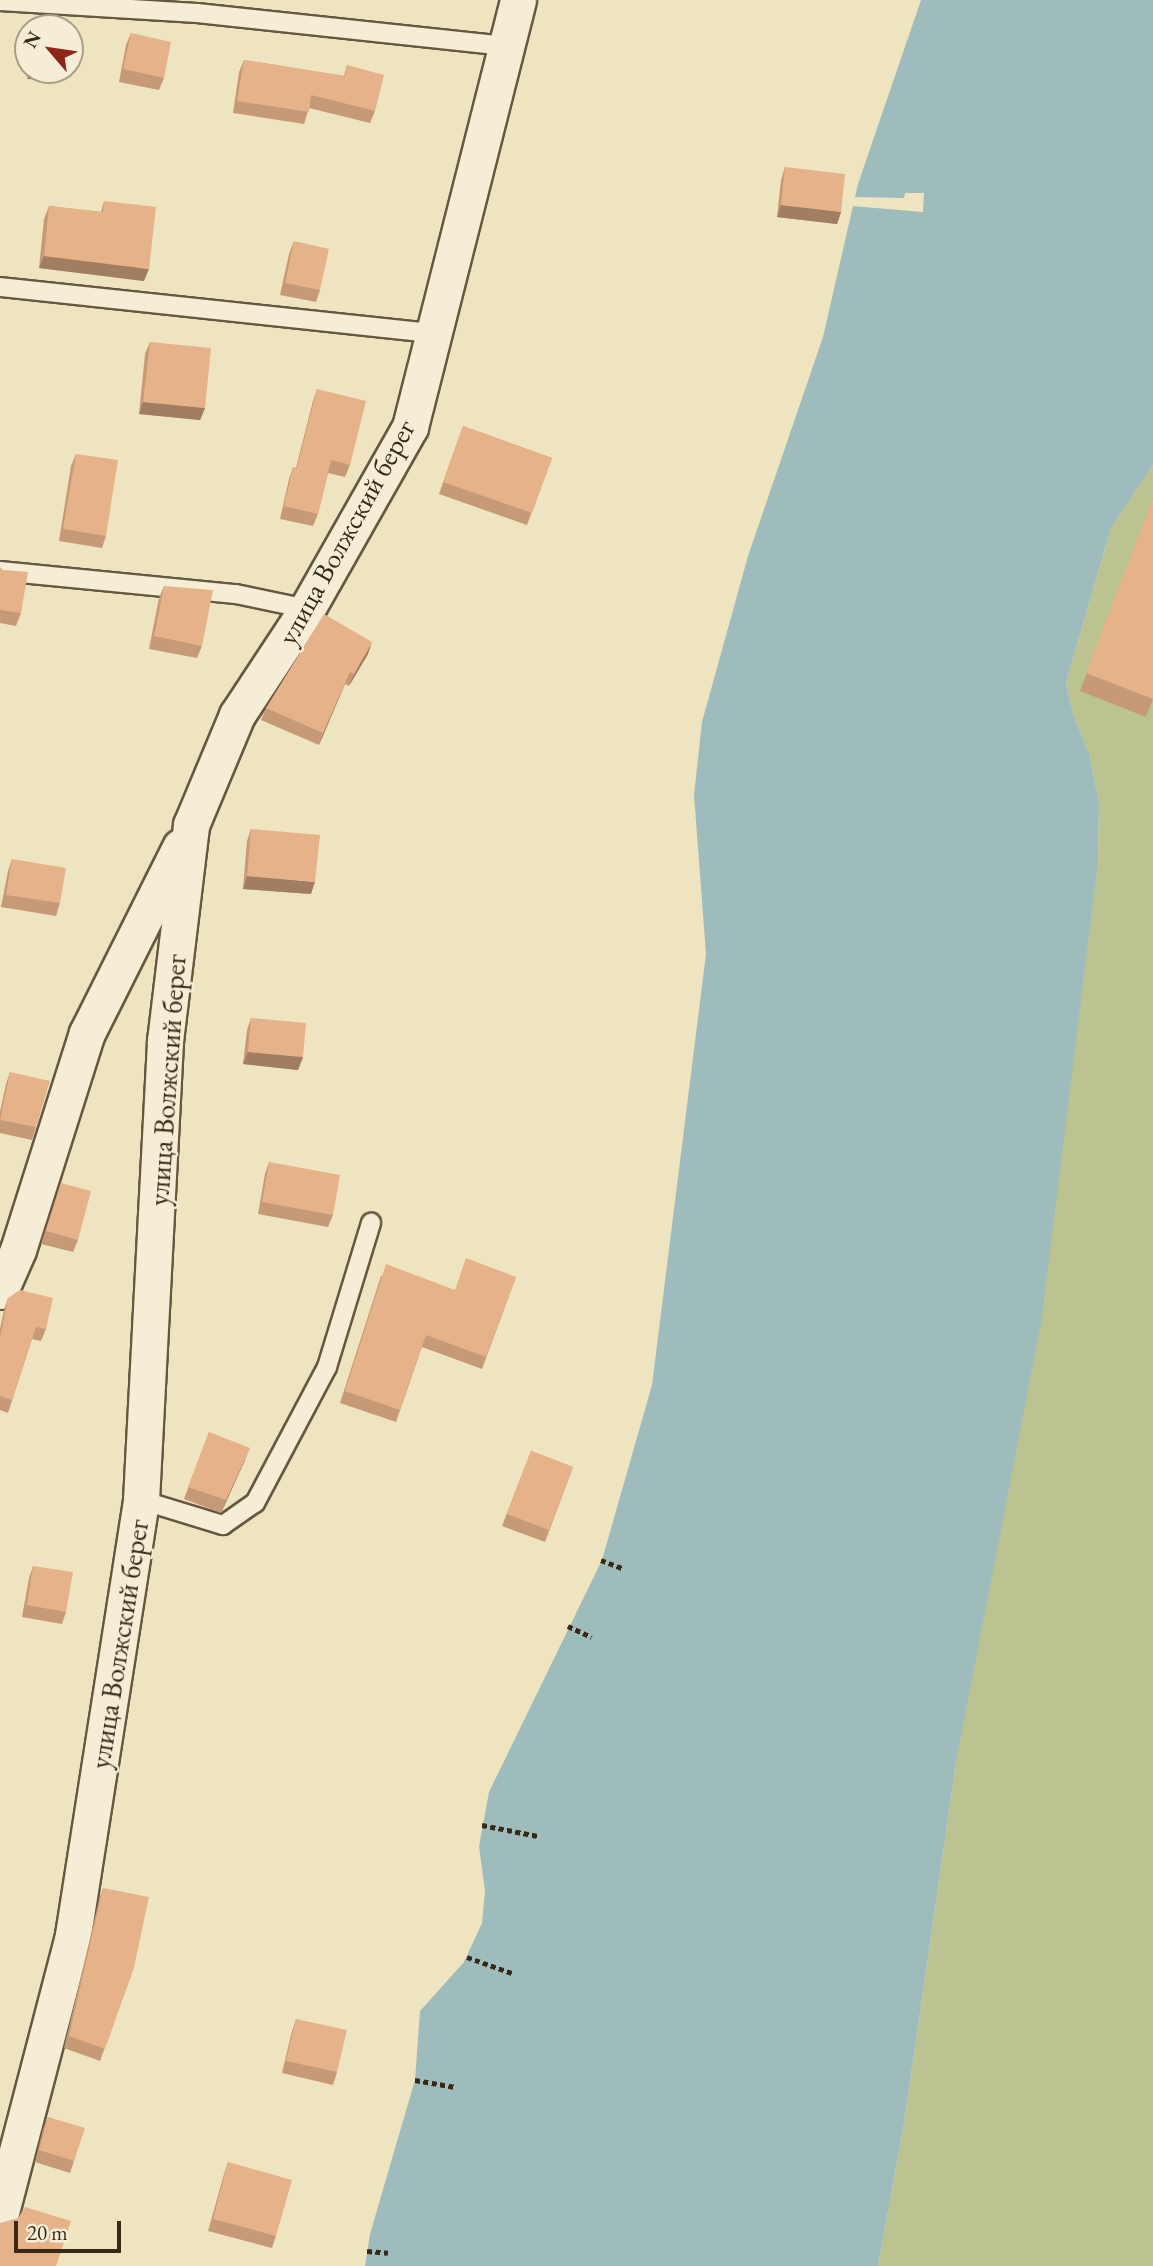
<!DOCTYPE html>
<meta charset="utf-8">
<style>
body{margin:0}
#map{position:relative;width:1153px;height:2266px;overflow:hidden;background:#efe4c0;font-family:"EB Garamond",serif}
div>[style]{position:absolute}
.green>*{inset:0;background:#bbc491}
.water>*{inset:0;background:#9fbcbd}
.pier>*{inset:0;background:#efe4c0}
.path>*{height:4.5px;margin-top:-2.25px;transform-origin:0;background:repeating-linear-gradient(90deg,#392815 0 5px,transparent 0 8.5px)}
.roads{filter:drop-shadow(2px 0 #665740) drop-shadow(-2px 0 #665740) drop-shadow(0 2px #665740) drop-shadow(0 -2px #665740)}
.service>*{height:18px;margin:-9px;padding:0 9px;transform-origin:9px;border-radius:9px;background:#f5edd6}
.minor>*{height:35px;margin:-17.5px;padding:0 17.5px;transform-origin:17.5px;border-radius:17.5px;background:#f5edd6}
.wall>*{inset:0;background:#c69977}
.shaded-wall>*{inset:0;background:#a17d61}
.building>*{inset:0;background:#e6b28a}
span{translate:-50% -50%;white-space:nowrap;text-align:center;line-height:1.15;-webkit-text-stroke:5px #f5edd6;paint-order:stroke}
.street-label{font-size:28px;color:#392815}
.north{position:absolute;left:14px;top:14px;width:70px;height:70px;box-sizing:border-box;background:#f5edd6;border:2px solid #aa9e89;border-radius:50%;rotate:299deg;font-size:19px;font-weight:700;line-height:28px;text-align:center;color:#392815}
.north::after{content:'';display:block;margin:auto;width:24px;height:32px;background:#8f2418;clip-path:polygon(50% 0,100% 100%,50% 72%,0 100%)}
.scale{position:absolute;left:14px;top:2221px;width:107px;height:32px;box-sizing:border-box;border:4px solid #392815;border-top:0;padding-left:9px;font-size:21px;line-height:24px;white-space:nowrap;color:#392815;-webkit-text-stroke:5px #f5edd6;paint-order:stroke}
</style>
<div id="map">
<div class="green">
<i style="clip-path:polygon(1153px 465px,1153px 2266px,878px 2266px,904px 2124px,956px 1762px,1098px 863px,1099px 802px,1089px 753px,1073px 714px,1066px 683px,1111px 528px)"></i>
</div>
<div class="water">
<i style="clip-path:polygon(921px 0,1153px 0,1153px 465px,1111px 528px,1066px 683px,1073px 714px,1089px 753px,1099px 802px,1098px 863px,1041px 1323px,956px 1762px,904px 2124px,878px 2266px,365px 2266px,370px 2234px,415px 2080px,420px 2011px,464px 1962px,482px 1923px,485px 1891px,479px 1846px,489px 1792px,602px 1560px,652px 1385px,706px 954px,694px 795px,702px 722px,748px 556px,823px 337px,858px 184px)"></i>
</div>
<div class="pier">
<i style="clip-path:polygon(905px 193px,924px 193px,923px 212px,852px 206px,854px 197px,904px 198px)"></i>
</div>
<div class="path">
<i style="left:601px;top:1560px;width:25px;rotate:21deg"></i>
<i style="left:568px;top:1626px;width:26px;rotate:25deg"></i>
<i style="left:482px;top:1825px;width:57px;rotate:11.1deg"></i>
<i style="left:467px;top:1957px;width:48px;rotate:19.6deg"></i>
<i style="left:415px;top:2080px;width:41px;rotate:9.9deg"></i>
<i style="left:367px;top:2251px;width:21px;rotate:5deg"></i>
</div>
<div class="roads">
<div class="service">
<i style="left:0;top:1px;width:197px;rotate:3.5deg"></i>
<i style="left:197px;top:13px;width:311px;rotate:6.1deg"></i>
<i style="left:0;top:287px;width:436px;rotate:6.1deg"></i>
<i style="left:0;top:571px;width:237px;rotate:5.6deg"></i>
<i style="left:236px;top:594px;width:73px;rotate:11.9deg"></i>
<i style="left:141px;top:1500px;width:86px;rotate:17deg"></i>
<i style="left:223px;top:1525px;width:39px;rotate:-35deg"></i>
<i style="left:255px;top:1503px;width:154px;rotate:-62.1deg"></i>
<i style="left:327px;top:1367px;width:151px;rotate:-73deg"></i>
</div>
<div class="minor">
<i style="left:0;top:1291px;width:45px;rotate:-66.3deg"></i>
<i style="left:18px;top:1250px;width:228px;rotate:-72.4deg"></i>
<i style="left:87px;top:1033px;width:208px;rotate:-63.4deg"></i>
<i style="left:0;top:2216px;width:290px;rotate:-75.4deg"></i>
<i style="left:73px;top:1935px;width:440px;rotate:-81.1deg"></i>
<i style="left:141px;top:1500px;width:460px;rotate:-87deg"></i>
<i style="left:165px;top:1041px;width:218px;rotate:-83.1deg"></i>
<i style="left:191px;top:825px;width:119px;rotate:-67.3deg"></i>
<i style="left:237px;top:715px;width:127px;rotate:-56.6deg"></i>
<i style="left:307px;top:609px;width:209px;rotate:-60.5deg"></i>
<i style="left:410px;top:427px;width:440px;rotate:-75.8deg"></i>
</div>
</div>
<div class="wall">
<i style="clip-path:polygon(131px 33px,164px 78px,159px 90px,119px 82px,126px 45px)"></i>
<i style="clip-path:polygon(244px 60px,344px 76px,347px 65px,375px 111px,370px 123px,309px 108px,304px 124px,233px 113px,239px 72px)"></i>
<i style="clip-path:polygon(785px 167px,841px 212px,837px 224px,777px 217px,781px 180px)"></i>
<i style="clip-path:polygon(104px 201px,144px 281px,39px 268px,44px 219px,49px 206px,101px 212px)"></i>
<i style="clip-path:polygon(294px 241px,320px 290px,316px 302px,280px 295px,289px 254px)"></i>
<i style="clip-path:polygon(150px 342px,205px 408px,200px 420px,139px 414px,145px 354px)"></i>
<i style="clip-path:polygon(317px 389px,350px 465px,345px 477px,328px 473px,318px 514px,313px 526px,280px 519px,289px 479px,293px 467px,296px 468px,313px 401px)"></i>
<i style="clip-path:polygon(463px 426px,552px 458px,527px 525px,439px 494px)"></i>
<i style="clip-path:polygon(76px 454px,106px 536px,102px 548px,59px 541px,71px 466px)"></i>
<i style="clip-path:polygon(1153px 498px,1153px 699px,1146px 717px,1080px 691px)"></i>
<i style="clip-path:polygon(0 567px,21px 613px,16px 626px,0 623px)"></i>
<i style="clip-path:polygon(164px 586px,202px 646px,197px 658px,149px 649px,159px 598px)"></i>
<i style="clip-path:polygon(368px 654px,349px 686px,345px 684px,319px 745px,261px 720px,266px 708px)"></i>
<i style="clip-path:polygon(251px 829px,311px 894px,243px 889px,247px 841px)"></i>
<i style="clip-path:polygon(12px 859px,60px 903px,56px 916px,1px 907px,8px 871px)"></i>
<i style="clip-path:polygon(251px 1018px,303px 1057px,298px 1070px,243px 1064px,247px 1030px)"></i>
<i style="clip-path:polygon(10px 1072px,36px 1127px,32px 1140px,0 1133px,0 1112px,6px 1084px)"></i>
<i style="clip-path:polygon(269px 1162px,333px 1215px,328px 1227px,258px 1214px,265px 1174px)"></i>
<i style="clip-path:polygon(61px 1183px,78px 1240px,73px 1252px,41px 1244px)"></i>
<i style="clip-path:polygon(381px 1276px,455px 1290px,516px 1277px,482px 1369px,422px 1347px,396px 1422px,340px 1403px)"></i>
<i style="clip-path:polygon(8px 1298px,46px 1329px,41px 1341px,32px 1339px,8px 1413px,0 1410px,0 1329px,4px 1310px)"></i>
<i style="clip-path:polygon(209px 1432px,245px 1460px,221px 1513px,184px 1499px)"></i>
<i style="clip-path:polygon(531px 1451px,573px 1467px,545px 1542px,502px 1526px)"></i>
<i style="clip-path:polygon(33px 1566px,66px 1612px,62px 1624px,22px 1617px,29px 1578px)"></i>
<i style="clip-path:polygon(103px 1888px,134px 1967px,100px 2061px,64px 2048px,99px 1900px)"></i>
<i style="clip-path:polygon(296px 2019px,337px 2072px,333px 2085px,282px 2073px,292px 2031px)"></i>
<i style="clip-path:polygon(48px 2117px,74px 2161px,70px 2173px,35px 2162px,43px 2129px)"></i>
<i style="clip-path:polygon(228px 2162px,276px 2236px,272px 2248px,208px 2231px,224px 2174px)"></i>
</div>
<div class="shaded-wall">
<i style="clip-path:polygon(30px 70px,64px 70px,60px 81px,27px 79px)"></i>
<i style="clip-path:polygon(781px 205px,841px 212px,837px 224px,777px 217px)"></i>
<i style="clip-path:polygon(44px 256px,149px 269px,144px 281px,39px 268px)"></i>
<i style="clip-path:polygon(143px 402px,205px 408px,200px 420px,139px 414px)"></i>
<i style="clip-path:polygon(372px 642px,368px 654px,349px 686px,354px 674px)"></i>
<i style="clip-path:polygon(350px 672px,345px 684px,319px 745px,323px 733px)"></i>
<i style="clip-path:polygon(247px 876px,315px 882px,311px 894px,243px 889px)"></i>
<i style="clip-path:polygon(248px 1052px,303px 1057px,298px 1070px,243px 1064px)"></i>
<i style="clip-path:polygon(250px 1448px,245px 1460px,221px 1513px,226px 1500px)"></i>
</div>
<div class="building">
<i style="clip-path:polygon(131px 33px,171px 42px,164px 78px,123px 69px)"></i>
<i style="clip-path:polygon(244px 60px,345px 76px,347px 65px,384px 75px,375px 111px,311px 95px,309px 112px,237px 101px)"></i>
<i style="clip-path:polygon(785px 167px,845px 174px,841px 212px,781px 205px)"></i>
<i style="clip-path:polygon(104px 201px,156px 207px,149px 269px,44px 256px,49px 206px,103px 212px)"></i>
<i style="clip-path:polygon(294px 241px,329px 249px,320px 290px,285px 283px)"></i>
<i style="clip-path:polygon(150px 342px,211px 348px,205px 408px,143px 402px)"></i>
<i style="clip-path:polygon(317px 389px,366px 401px,350px 465px,331px 460px,318px 514px,284px 506px,293px 467px,297px 468px)"></i>
<i style="clip-path:polygon(463px 426px,552px 458px,532px 513px,443px 482px)"></i>
<i style="clip-path:polygon(76px 454px,118px 460px,106px 536px,63px 529px)"></i>
<i style="clip-path:polygon(1153px 498px,1153px 699px,1086px 673px)"></i>
<i style="clip-path:polygon(0 567px,3px 570px,28px 572px,21px 613px,0 610px)"></i>
<i style="clip-path:polygon(164px 586px,213px 590px,202px 646px,154px 636px)"></i>
<i style="clip-path:polygon(324px 614px,372px 642px,354px 674px,350px 672px,323px 733px,266px 708px)"></i>
<i style="clip-path:polygon(251px 829px,320px 835px,315px 882px,247px 876px)"></i>
<i style="clip-path:polygon(12px 859px,66px 868px,60px 903px,6px 895px)"></i>
<i style="clip-path:polygon(251px 1018px,306px 1023px,303px 1057px,248px 1052px)"></i>
<i style="clip-path:polygon(10px 1072px,50px 1081px,36px 1127px,0 1120px)"></i>
<i style="clip-path:polygon(269px 1162px,340px 1175px,333px 1215px,262px 1202px)"></i>
<i style="clip-path:polygon(61px 1183px,91px 1191px,78px 1240px,46px 1231px)"></i>
<i style="clip-path:polygon(466px 1258px,516px 1277px,486px 1357px,426px 1335px,400px 1410px,345px 1391px,386px 1264px,455px 1290px)"></i>
<i style="clip-path:polygon(20px 1290px,53px 1298px,46px 1329px,36px 1327px,12px 1400px,0 1396px,0 1338px,8px 1298px)"></i>
<i style="clip-path:polygon(209px 1432px,250px 1448px,226px 1500px,188px 1487px)"></i>
<i style="clip-path:polygon(531px 1451px,573px 1467px,549px 1530px,507px 1514px)"></i>
<i style="clip-path:polygon(33px 1566px,73px 1572px,66px 1612px,27px 1605px)"></i>
<i style="clip-path:polygon(103px 1888px,149px 1897px,134px 1967px,105px 2049px,69px 2036px)"></i>
<i style="clip-path:polygon(296px 2019px,347px 2030px,337px 2072px,286px 2061px)"></i>
<i style="clip-path:polygon(48px 2117px,85px 2128px,74px 2161px,39px 2150px)"></i>
<i style="clip-path:polygon(228px 2162px,292px 2180px,276px 2236px,213px 2219px)"></i>
<i style="clip-path:polygon(25px 2207px,71px 2221px,56px 2266px,0 2266px,0 2223px,18px 2218px)"></i>
</div>
<div class="street-label">
<span style="left:346px;top:532px;rotate:-61deg">улица Волжский берег</span>
<span style="left:167px;top:1080px;rotate:-86deg">улица Волжский берег</span>
<span style="left:119px;top:1644px;rotate:-81deg">улица Волжский берег</span>
</div>
<div class="north">N</div>
<div class="scale">20 m</div>
</div>
